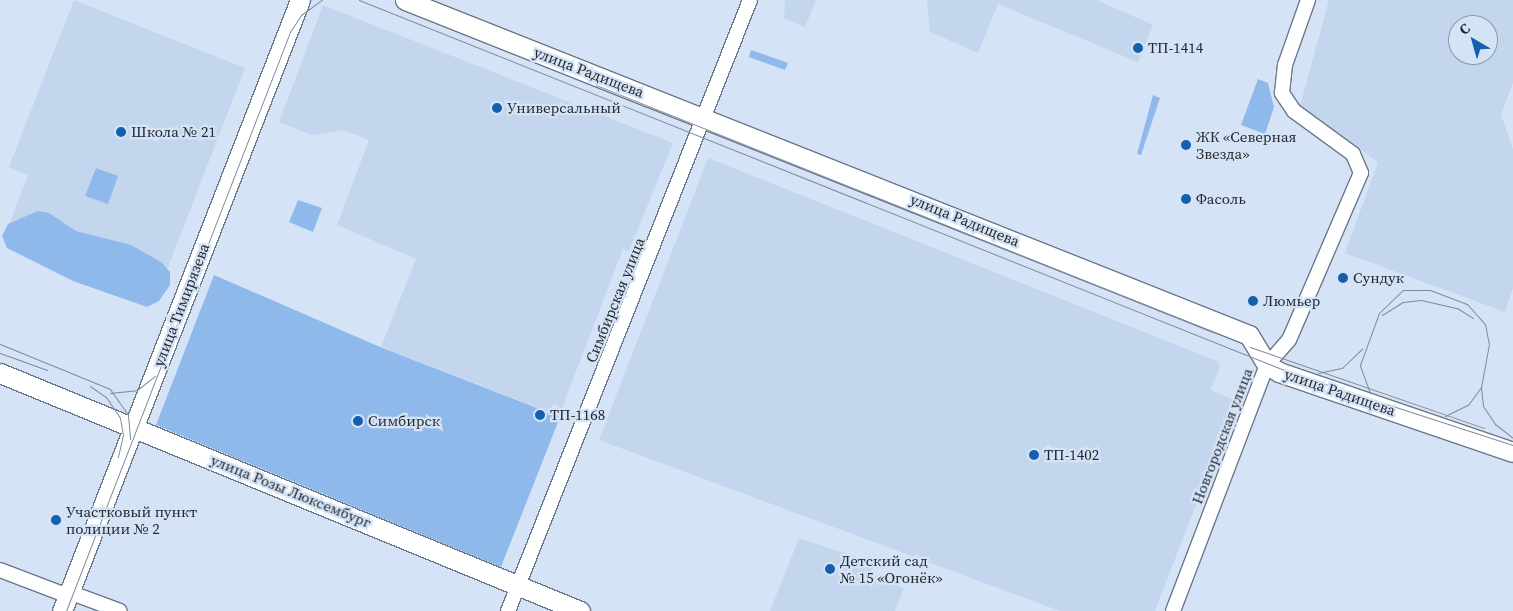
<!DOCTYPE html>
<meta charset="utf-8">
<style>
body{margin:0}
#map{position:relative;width:1513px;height:611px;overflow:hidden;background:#d5e3f6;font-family:"Source Serif 4",serif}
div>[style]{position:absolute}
.built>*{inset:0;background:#c4d6ee}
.green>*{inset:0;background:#90b9eb}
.roads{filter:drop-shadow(1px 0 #6b7888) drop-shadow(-1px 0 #6b7888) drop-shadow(0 1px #6b7888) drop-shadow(0 -1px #6b7888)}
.street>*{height:14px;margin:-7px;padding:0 7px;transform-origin:7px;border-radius:7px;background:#fff}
.secondary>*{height:19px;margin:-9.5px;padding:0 9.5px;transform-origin:9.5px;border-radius:9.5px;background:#fff}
.tram>*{height:1px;margin:-0.5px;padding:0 0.5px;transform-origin:0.5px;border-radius:0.5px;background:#818b99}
.dots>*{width:14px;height:14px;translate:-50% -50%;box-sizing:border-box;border:2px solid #d5e3f6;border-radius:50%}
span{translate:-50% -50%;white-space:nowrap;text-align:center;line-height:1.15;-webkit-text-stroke:4.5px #d5e3f6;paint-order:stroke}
.poi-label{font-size:15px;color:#242930}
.left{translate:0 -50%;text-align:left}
.street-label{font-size:15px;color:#242930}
.north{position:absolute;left:1448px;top:15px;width:50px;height:50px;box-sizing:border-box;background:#d5e3f6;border:1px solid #8e99a7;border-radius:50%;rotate:322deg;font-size:14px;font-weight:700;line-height:20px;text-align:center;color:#242930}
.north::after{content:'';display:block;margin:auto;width:18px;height:22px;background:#1460af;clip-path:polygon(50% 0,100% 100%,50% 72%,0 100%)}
</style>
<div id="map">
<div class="built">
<i style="clip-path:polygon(74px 0,245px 68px,163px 280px,10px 222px,28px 175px,9px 167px)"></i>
<i style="clip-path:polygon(785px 0,816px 0,805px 27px,784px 18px)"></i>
<i style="clip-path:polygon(927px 0,1097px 0,1153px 25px,1138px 62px,998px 4px,978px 53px,930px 32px)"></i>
<i style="clip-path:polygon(evenodd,1329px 0,1513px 0,1513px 83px,1501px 115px,1513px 149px,1513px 288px,1505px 312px,1345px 253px,1378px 162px,1300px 106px,1329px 0,1458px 25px,1488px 25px,1488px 55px,1458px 55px,1458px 25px)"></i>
<i style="clip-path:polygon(323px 5px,673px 143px,629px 251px,623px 249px,559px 416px,381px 347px,416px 259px,337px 225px,369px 140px,344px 130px,312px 135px,279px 122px)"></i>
<i style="clip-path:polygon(708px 158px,1217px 361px,1220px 366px,1211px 390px,1236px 401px,1155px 611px,1060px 611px,599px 440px)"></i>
<i style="clip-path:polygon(799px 538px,875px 563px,870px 575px,904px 588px,895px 611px,770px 611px)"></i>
</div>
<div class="green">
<i style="clip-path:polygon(751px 50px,788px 63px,785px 70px,749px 57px)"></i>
<i style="clip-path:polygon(1258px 79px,1268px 83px,1274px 107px,1265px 134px,1241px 125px)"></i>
<i style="clip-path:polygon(1153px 95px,1160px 98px,1141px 155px,1137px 154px)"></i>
<i style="clip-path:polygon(96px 168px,118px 176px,108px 204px,85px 196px)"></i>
<i style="clip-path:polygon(298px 200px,322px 208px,313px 232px,289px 222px)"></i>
<i style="clip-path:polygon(38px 211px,49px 213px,76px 231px,131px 245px,161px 262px,170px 272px,170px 285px,159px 301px,147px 307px,73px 281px,7px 248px,2px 236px,8px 224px)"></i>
<i style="clip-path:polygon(214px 275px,380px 347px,560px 417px,501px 567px,156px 425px)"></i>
</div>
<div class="roads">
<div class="street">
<i style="left:0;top:570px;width:73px;rotate:20.9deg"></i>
<i style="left:69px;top:592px;width:54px;rotate:20.4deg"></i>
<i style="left:508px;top:611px;width:657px;rotate:-68.39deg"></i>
<i style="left:1173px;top:611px;width:263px;rotate:-69.1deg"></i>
<i style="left:1267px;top:365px;width:33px;rotate:-49deg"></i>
<i style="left:1289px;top:340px;width:182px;rotate:-66.7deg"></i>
<i style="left:1361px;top:173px;width:21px;rotate:-113deg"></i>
<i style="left:1353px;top:154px;width:73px;rotate:-143.9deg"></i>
<i style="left:1294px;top:111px;width:22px;rotate:-124deg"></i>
<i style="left:1282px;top:93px;width:28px;rotate:-84deg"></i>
<i style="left:1285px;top:65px;width:69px;rotate:-70.5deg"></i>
</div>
<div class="secondary">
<i style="left:405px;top:0;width:908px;rotate:21.65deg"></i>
<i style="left:1249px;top:335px;width:35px;rotate:59deg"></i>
<i style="left:1267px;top:365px;width:14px;rotate:30deg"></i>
<i style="left:1279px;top:372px;width:247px;rotate:18.9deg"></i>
<i style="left:0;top:373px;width:627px;rotate:22.31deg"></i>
<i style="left:62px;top:611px;width:656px;rotate:-68.72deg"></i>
</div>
</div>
<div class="tram">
<i style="left:359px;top:0;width:1007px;rotate:21.8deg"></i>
<i style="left:1294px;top:374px;width:230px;rotate:18deg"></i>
<i style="left:596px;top:85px;width:665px;rotate:21.82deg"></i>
<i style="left:1382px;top:315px;width:25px;rotate:-32deg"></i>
<i style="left:1403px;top:302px;width:18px;rotate:-6deg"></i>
<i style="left:1421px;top:300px;width:37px;rotate:13deg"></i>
<i style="left:1457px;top:308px;width:19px;rotate:32deg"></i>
<i style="left:0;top:344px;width:119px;rotate:22.2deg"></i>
<i style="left:110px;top:389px;width:32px;rotate:55deg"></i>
<i style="left:128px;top:415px;width:24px;rotate:85deg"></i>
<i style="left:1250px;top:347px;width:248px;rotate:19.1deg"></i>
<i style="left:0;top:353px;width:50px;rotate:19.9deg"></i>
<i style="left:1318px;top:373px;width:25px;rotate:-12deg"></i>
<i style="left:1342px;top:368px;width:28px;rotate:-44deg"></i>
<i style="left:90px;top:386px;width:19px;rotate:35deg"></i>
<i style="left:106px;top:397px;width:25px;rotate:56deg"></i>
<i style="left:120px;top:418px;width:17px;rotate:80deg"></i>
<i style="left:123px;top:435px;width:23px;rotate:103deg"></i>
<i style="left:110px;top:393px;width:27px;rotate:-6deg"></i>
<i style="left:137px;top:390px;width:23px;rotate:-38deg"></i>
<i style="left:1370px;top:393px;width:30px;rotate:-110deg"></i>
<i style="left:1360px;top:365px;width:55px;rotate:-69.9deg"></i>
<i style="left:1379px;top:313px;width:33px;rotate:-44deg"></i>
<i style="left:1403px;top:290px;width:27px"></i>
<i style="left:1430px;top:290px;width:40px;rotate:21deg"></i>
<i style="left:1467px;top:304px;width:27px;rotate:48deg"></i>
<i style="left:1485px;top:324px;width:20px;rotate:79deg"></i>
<i style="left:1489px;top:344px;width:44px;rotate:100.5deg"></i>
<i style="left:1481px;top:387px;width:19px;rotate:84deg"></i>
<i style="left:1483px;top:406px;width:22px;rotate:56deg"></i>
<i style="left:1495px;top:424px;width:23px;rotate:38deg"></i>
<i style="left:1445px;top:416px;width:25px;rotate:-26deg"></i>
<i style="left:1468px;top:405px;width:22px;rotate:-54deg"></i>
<i style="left:66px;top:611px;width:621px;rotate:-68.85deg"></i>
<i style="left:290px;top:32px;width:20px;rotate:-57deg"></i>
<i style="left:301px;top:15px;width:26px;rotate:-36deg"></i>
</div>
<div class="dots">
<i style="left:1138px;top:48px;background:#1460af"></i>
<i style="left:497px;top:108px;background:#1460af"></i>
<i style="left:121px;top:132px;background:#1460af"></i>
<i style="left:1186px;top:145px;background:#1460af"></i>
<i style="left:1186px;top:199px;background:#1460af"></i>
<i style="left:1343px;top:278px;background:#1460af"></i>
<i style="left:1253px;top:301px;background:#1460af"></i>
<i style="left:540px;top:415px;background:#1460af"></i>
<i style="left:358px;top:421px;background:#1460af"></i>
<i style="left:1034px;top:455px;background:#1460af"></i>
<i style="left:56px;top:520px;background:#1460af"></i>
<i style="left:830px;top:569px;background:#1460af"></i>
</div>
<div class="poi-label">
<span class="left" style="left:1148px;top:48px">ТП-1414</span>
<span class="left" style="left:507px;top:108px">Универсальный</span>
<span class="left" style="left:131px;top:132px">Школа № 21</span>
<span class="left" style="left:1196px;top:145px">ЖК «Северная<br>Звезда»</span>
<span class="left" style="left:1196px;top:199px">Фасоль</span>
<span class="left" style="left:1353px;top:278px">Сундук</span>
<span class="left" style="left:1263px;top:301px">Люмьер</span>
<span class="left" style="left:550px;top:415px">ТП-1168</span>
<span class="left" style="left:368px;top:421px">Симбирск</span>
<span class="left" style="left:1044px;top:455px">ТП-1402</span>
<span class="left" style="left:66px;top:520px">Участковый пункт<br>полиции № 2</span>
<span class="left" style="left:840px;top:569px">Детский сад<br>№ 15 «Огонёк»</span>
</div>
<div class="street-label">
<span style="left:589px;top:72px;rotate:21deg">улица Радищева</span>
<span style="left:965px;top:220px;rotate:22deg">улица Радищева</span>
<span style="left:615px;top:300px;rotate:-68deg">Симбирская улица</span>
<span style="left:181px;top:305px;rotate:-69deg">улица Тимирязева</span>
<span style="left:1340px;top:392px;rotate:19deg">улица Радищева</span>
<span style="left:1222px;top:436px;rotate:-69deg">Новгородская улица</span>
<span style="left:291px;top:491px;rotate:22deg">улица Розы Люксембург</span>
</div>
<div class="north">С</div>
</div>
